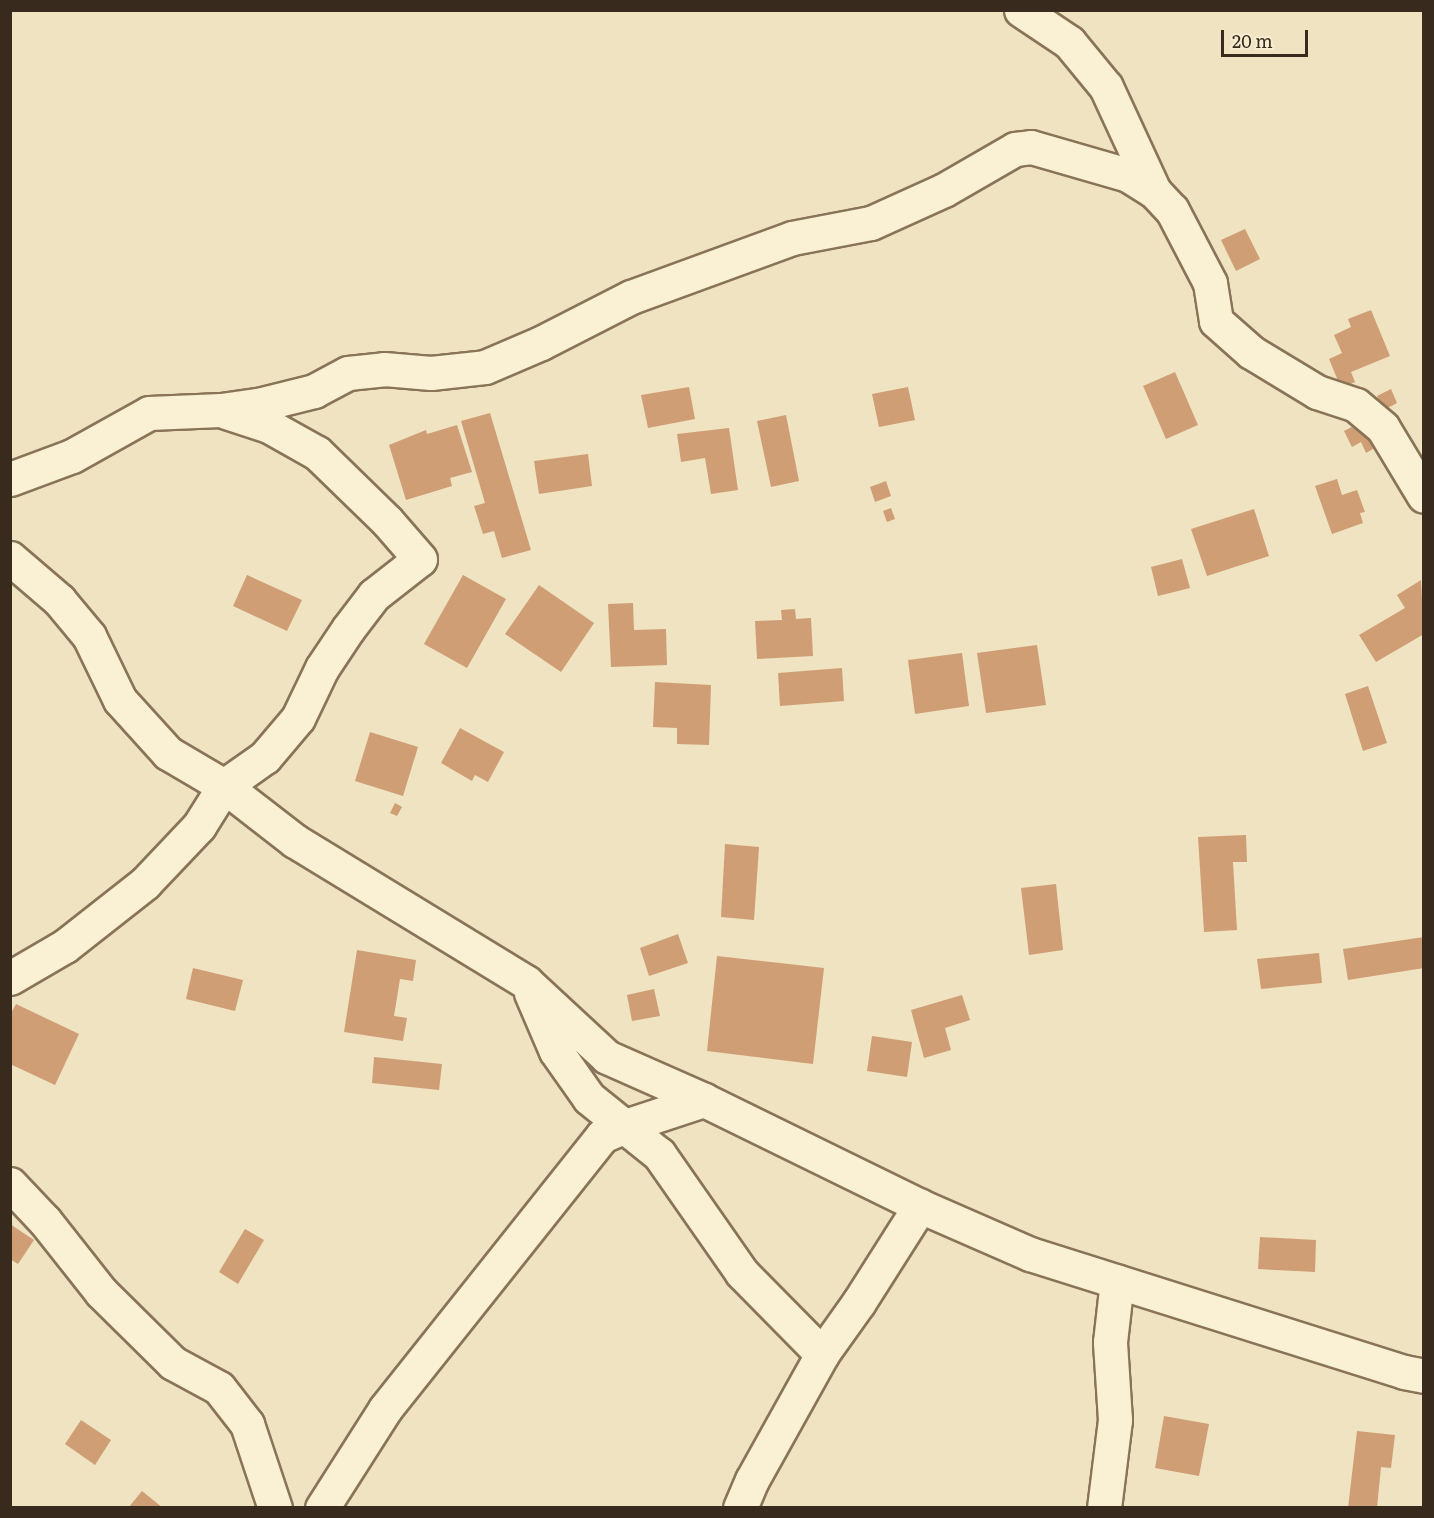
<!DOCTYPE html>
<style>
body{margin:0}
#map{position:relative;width:1434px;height:1518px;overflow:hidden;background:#efe3c1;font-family:Literata,serif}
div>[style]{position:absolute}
.building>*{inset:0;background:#cf9e75}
.roads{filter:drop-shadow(2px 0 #897458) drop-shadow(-2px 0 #897458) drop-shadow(0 2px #897458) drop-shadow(0 -2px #897458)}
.minor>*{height:33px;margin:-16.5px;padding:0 16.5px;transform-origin:16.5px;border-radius:16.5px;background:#faf0d4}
span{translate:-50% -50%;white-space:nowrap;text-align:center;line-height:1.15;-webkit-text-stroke:6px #f6edd0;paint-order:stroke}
.frame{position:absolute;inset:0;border:12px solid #382b1d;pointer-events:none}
.scale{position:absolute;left:1221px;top:30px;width:87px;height:27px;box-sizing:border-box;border:3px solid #382b1d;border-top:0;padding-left:8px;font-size:18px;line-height:21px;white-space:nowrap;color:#382b1d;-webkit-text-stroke:4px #f6edd0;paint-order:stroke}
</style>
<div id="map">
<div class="building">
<i style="clip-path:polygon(1245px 229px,1260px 259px,1236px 271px,1221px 240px)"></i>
<i style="clip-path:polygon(1371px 310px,1390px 356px,1351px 372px,1355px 382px,1341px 388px,1329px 359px,1342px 353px,1334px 335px,1351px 327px,1348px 319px)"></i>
<i style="clip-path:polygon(1175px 372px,1198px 425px,1166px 439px,1143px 386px)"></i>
<i style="clip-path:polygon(689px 387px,695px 419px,648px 428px,641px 395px)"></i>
<i style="clip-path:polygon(908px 387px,915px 420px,879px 427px,872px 394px)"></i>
<i style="clip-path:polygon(1391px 389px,1397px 403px,1384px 410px,1377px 396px)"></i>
<i style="clip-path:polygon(490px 413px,531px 550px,502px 558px,494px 531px,483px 534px,474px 506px,485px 503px,461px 421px)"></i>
<i style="clip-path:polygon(786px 415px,799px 481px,771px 487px,757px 421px)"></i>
<i style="clip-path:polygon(1365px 420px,1378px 446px,1366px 453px,1361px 442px,1352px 447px,1344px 431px)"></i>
<i style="clip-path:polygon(457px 425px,472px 472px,450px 478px,452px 486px,406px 500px,389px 445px,426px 430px,427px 434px)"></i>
<i style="clip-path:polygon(729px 428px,738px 490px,711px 494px,705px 458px,681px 462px,677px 434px)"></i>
<i style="clip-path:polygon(588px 454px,592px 486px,539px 494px,534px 461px)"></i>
<i style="clip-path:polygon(1337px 479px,1342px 495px,1357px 490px,1365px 512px,1360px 513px,1363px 523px,1332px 534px,1315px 486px)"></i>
<i style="clip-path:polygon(886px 481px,891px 496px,875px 502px,870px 487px)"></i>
<i style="clip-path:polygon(891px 508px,895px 519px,887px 522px,883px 511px)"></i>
<i style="clip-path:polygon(1254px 509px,1269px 556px,1207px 576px,1191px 529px)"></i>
<i style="clip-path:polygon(1182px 559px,1190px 588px,1158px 596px,1151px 567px)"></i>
<i style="clip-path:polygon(247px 575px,302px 600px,287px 631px,233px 606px)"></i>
<i style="clip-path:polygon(463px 575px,506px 599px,467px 668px,424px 644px)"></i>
<i style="clip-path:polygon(1421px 580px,1424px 634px,1376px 662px,1359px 635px,1405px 608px,1397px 595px)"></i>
<i style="clip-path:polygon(539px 585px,594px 623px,561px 672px,505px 634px)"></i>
<i style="clip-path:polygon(633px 603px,634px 630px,666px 629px,667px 665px,611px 667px,608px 604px)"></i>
<i style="clip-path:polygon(795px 609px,796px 619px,811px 618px,813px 656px,757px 659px,755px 621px,782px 620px,781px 610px)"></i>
<i style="clip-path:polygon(1037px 645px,1046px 705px,986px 713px,977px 653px)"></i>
<i style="clip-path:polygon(962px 653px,969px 706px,915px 714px,908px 660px)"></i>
<i style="clip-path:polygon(842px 668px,844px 701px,780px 706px,778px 673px)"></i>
<i style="clip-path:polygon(655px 682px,711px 685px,709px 745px,677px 744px,677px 728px,653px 727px)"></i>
<i style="clip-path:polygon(1368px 686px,1387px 743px,1363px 751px,1345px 694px)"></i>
<i style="clip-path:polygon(460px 728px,504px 752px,488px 782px,475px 775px,472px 781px,441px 763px)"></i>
<i style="clip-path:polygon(370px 732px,418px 747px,403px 796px,355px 781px)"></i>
<i style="clip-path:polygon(395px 803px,402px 807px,397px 816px,390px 813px)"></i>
<i style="clip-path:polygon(1246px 835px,1247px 862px,1233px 862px,1237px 930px,1204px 932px,1198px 837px)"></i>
<i style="clip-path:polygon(725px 844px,759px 847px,754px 920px,721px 917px)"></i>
<i style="clip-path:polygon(1056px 884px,1063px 950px,1029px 955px,1021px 888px)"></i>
<i style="clip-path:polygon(678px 934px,688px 963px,649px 976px,640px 948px)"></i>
<i style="clip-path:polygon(1424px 937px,1424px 968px,1348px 980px,1343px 949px)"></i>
<i style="clip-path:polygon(357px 950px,416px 960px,413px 981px,400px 979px,394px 1016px,407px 1018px,403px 1041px,344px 1032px)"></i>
<i style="clip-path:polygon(1319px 953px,1322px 983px,1261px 989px,1257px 959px)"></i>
<i style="clip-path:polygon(717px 956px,824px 968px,813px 1064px,707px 1051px)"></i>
<i style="clip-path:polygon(193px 968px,243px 980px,235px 1011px,186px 999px)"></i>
<i style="clip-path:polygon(654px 989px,660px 1016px,632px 1021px,627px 995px)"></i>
<i style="clip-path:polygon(962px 995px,970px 1020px,945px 1028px,951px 1050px,924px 1058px,911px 1010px)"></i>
<i style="clip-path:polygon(16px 1004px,79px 1034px,55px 1085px,10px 1064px,10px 1015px)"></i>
<i style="clip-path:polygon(872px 1036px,912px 1042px,907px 1077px,867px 1071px)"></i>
<i style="clip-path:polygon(374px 1057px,442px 1064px,439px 1090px,372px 1083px)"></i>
<i style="clip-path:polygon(10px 1224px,34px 1240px,18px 1264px,10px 1259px)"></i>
<i style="clip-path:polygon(245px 1229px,264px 1240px,238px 1284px,219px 1272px)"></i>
<i style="clip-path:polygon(1260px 1237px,1316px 1240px,1315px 1272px,1258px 1269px)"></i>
<i style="clip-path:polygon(1164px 1416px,1209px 1424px,1199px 1476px,1155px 1468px)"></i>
<i style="clip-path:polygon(81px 1420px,111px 1440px,95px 1465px,65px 1444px)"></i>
<i style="clip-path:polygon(1357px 1431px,1395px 1435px,1391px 1468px,1381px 1467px,1377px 1508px,1348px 1508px)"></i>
<i style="clip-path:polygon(142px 1491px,163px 1508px,128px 1508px)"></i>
</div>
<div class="roads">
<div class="minor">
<i style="left:1021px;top:10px;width:58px;rotate:33.7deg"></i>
<i style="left:1069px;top:42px;width:58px;rotate:50.6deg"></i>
<i style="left:1106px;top:87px;width:115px;rotate:65.2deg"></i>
<i style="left:10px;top:479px;width:66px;rotate:-20.4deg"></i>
<i style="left:72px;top:456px;width:88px;rotate:-29.2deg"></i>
<i style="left:149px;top:413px;width:72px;rotate:-2.4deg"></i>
<i style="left:221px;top:410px;width:37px;rotate:-8deg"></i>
<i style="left:258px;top:405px;width:58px;rotate:-14deg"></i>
<i style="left:314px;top:391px;width:38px;rotate:-28deg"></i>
<i style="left:348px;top:373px;width:36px;rotate:-6deg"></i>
<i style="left:384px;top:369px;width:47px;rotate:4.9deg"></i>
<i style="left:431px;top:373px;width:54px;rotate:-6.3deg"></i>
<i style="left:485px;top:367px;width:61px;rotate:-23.2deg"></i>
<i style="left:541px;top:343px;width:101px;rotate:-27.1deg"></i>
<i style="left:631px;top:297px;width:171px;rotate:-20.1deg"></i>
<i style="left:792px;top:238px;width:80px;rotate:-10.8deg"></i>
<i style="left:871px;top:223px;width:80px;rotate:-24.3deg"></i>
<i style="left:944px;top:190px;width:82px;rotate:-30deg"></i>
<i style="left:1015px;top:149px;width:16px;rotate:-7deg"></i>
<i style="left:1031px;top:147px;width:101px;rotate:16.1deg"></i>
<i style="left:1128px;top:175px;width:31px;rotate:32deg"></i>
<i style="left:1154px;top:191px;width:26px;rotate:47deg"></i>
<i style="left:1172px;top:210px;width:82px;rotate:62.5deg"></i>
<i style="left:1210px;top:283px;width:38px;rotate:81deg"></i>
<i style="left:1216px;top:321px;width:47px;rotate:41.5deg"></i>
<i style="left:1251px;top:352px;width:77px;rotate:31.2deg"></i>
<i style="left:1317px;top:392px;width:41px;rotate:18.4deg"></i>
<i style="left:1356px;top:405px;width:35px;rotate:40deg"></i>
<i style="left:1383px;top:428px;width:79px;rotate:58.9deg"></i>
<i style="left:10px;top:558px;width:65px;rotate:40.6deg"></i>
<i style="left:59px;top:600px;width:47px;rotate:50.2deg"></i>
<i style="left:89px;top:636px;width:71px;rotate:64.2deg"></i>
<i style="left:120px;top:700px;width:72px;rotate:47.8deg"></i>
<i style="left:168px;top:753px;width:65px;rotate:30.5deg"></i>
<i style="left:224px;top:786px;width:90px;rotate:37.8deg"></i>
<i style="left:295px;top:841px;width:271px;rotate:31.4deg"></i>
<i style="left:526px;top:982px;width:110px;rotate:42.8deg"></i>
<i style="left:607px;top:1057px;width:106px;rotate:23.9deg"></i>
<i style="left:704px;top:1100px;width:241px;rotate:26.1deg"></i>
<i style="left:920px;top:1206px;width:120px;rotate:23.6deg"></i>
<i style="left:1030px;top:1254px;width:392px;rotate:17.5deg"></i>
<i style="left:1404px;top:1372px;width:20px;rotate:11deg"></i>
<i style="left:10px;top:978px;width:64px;rotate:-30.2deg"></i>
<i style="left:65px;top:946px;width:102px;rotate:-38.2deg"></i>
<i style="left:145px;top:883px;width:79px;rotate:-46.5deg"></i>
<i style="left:199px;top:826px;width:47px;rotate:-58deg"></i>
<i style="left:224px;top:786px;width:50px;rotate:-35.3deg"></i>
<i style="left:265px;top:757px;width:51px;rotate:-49.8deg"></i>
<i style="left:298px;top:718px;width:55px;rotate:-64.4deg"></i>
<i style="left:322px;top:668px;width:47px;rotate:-56.3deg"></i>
<i style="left:348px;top:629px;width:43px;rotate:-52.6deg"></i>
<i style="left:374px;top:595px;width:58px;rotate:-38deg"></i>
<i style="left:420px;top:559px;width:50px;rotate:-131deg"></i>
<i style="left:387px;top:521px;width:98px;rotate:-135.8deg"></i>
<i style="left:317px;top:453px;width:55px;rotate:-150.6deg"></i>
<i style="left:269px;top:426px;width:45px;rotate:-162deg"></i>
<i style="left:531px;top:993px;width:63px;rotate:66.7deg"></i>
<i style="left:556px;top:1051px;width:57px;rotate:54.9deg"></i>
<i style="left:589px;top:1098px;width:90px;rotate:38.7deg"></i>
<i style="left:659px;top:1154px;width:145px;rotate:55.1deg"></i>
<i style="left:742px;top:1273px;width:114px;rotate:45.4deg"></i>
<i style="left:10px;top:1184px;width:51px;rotate:46.6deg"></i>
<i style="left:45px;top:1221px;width:90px;rotate:51.7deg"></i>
<i style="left:101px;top:1292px;width:101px;rotate:44.6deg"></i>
<i style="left:173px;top:1363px;width:52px;rotate:28.5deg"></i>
<i style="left:219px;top:1388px;width:46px;rotate:52.1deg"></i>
<i style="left:247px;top:1424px;width:89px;rotate:71.6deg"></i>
<i style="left:322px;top:1508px;width:117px;rotate:-57.5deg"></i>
<i style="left:385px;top:1409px;width:349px;rotate:-51.5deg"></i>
<i style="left:602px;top:1136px;width:25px;rotate:-23deg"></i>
<i style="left:625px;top:1126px;width:83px;rotate:-18.2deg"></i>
<i style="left:740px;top:1508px;width:30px;rotate:-67deg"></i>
<i style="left:752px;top:1480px;width:144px;rotate:-60.9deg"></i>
<i style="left:822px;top:1354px;width:64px;rotate:-54.6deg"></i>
<i style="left:859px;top:1302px;width:114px;rotate:-57.6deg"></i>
<i style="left:1104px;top:1508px;width:89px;rotate:-82.9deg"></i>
<i style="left:1115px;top:1420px;width:78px;rotate:-93.7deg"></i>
<i style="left:1110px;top:1342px;width:61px;rotate:-83.5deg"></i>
</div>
</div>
<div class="frame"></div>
<div class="scale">20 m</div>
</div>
